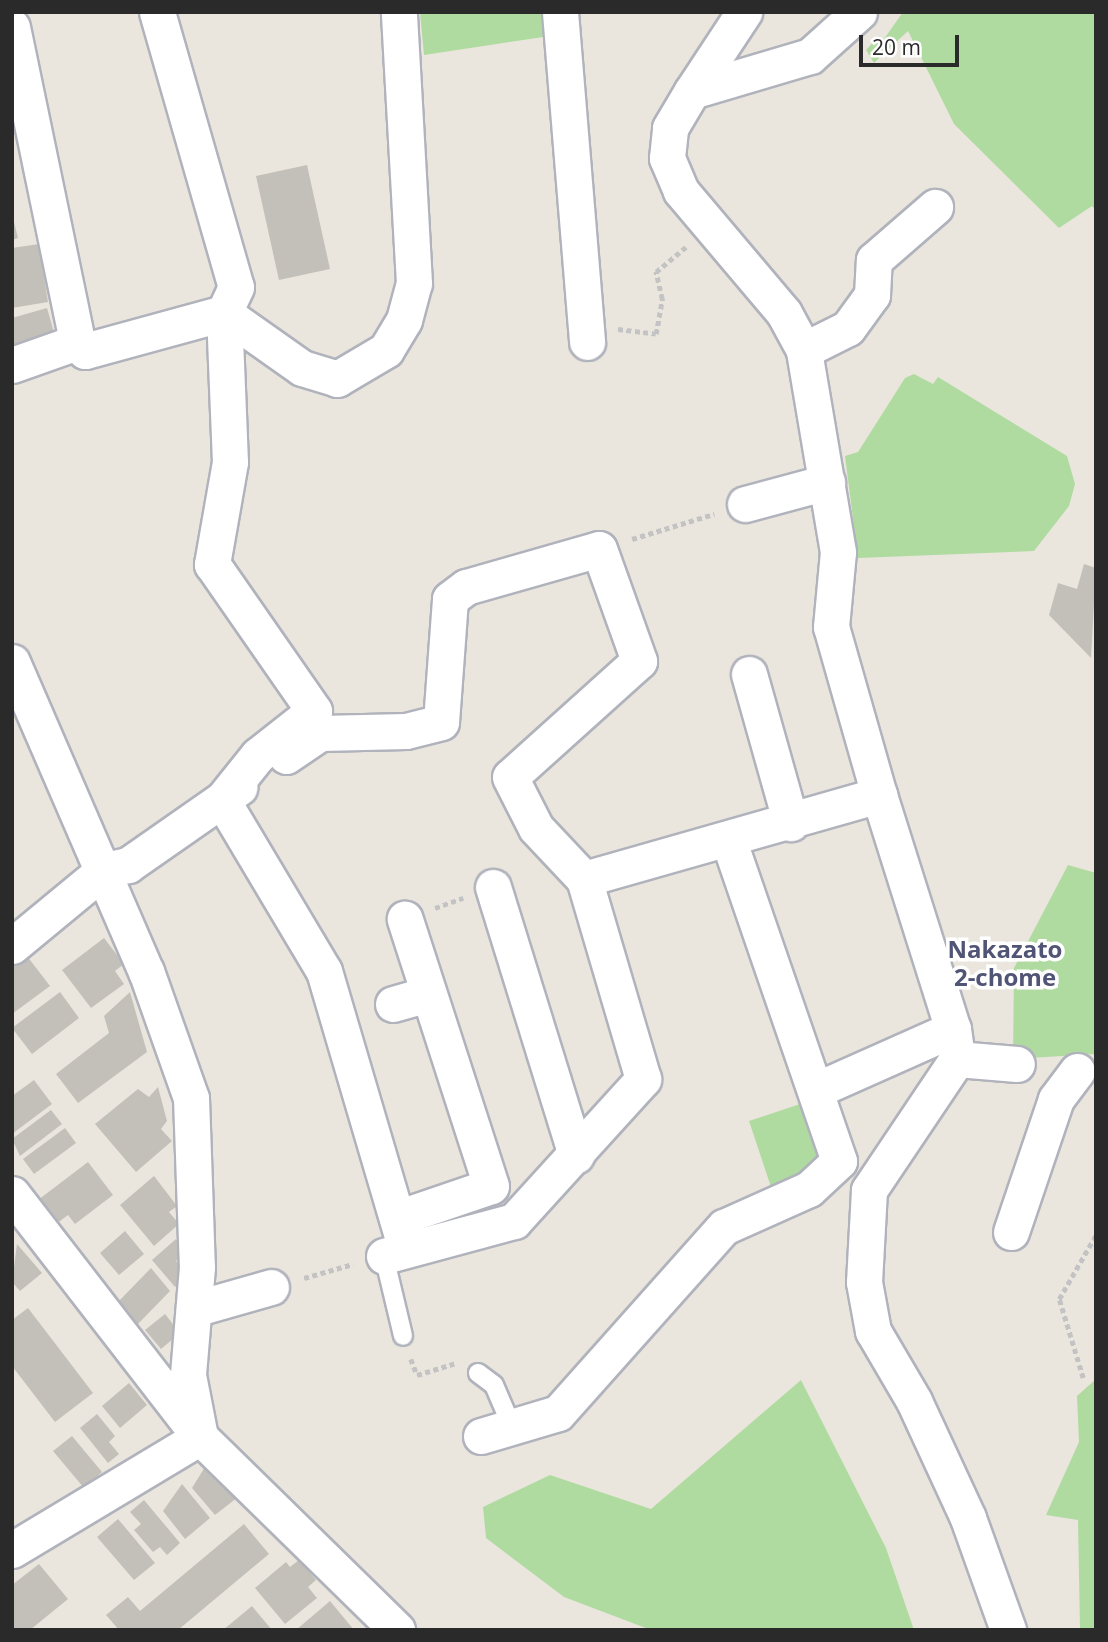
<!DOCTYPE html>
<style>
body{margin:0}
#map{position:relative;width:1108px;height:1642px;overflow:hidden;background:#eae6de;font-family:"Open Sans",sans-serif}
div>[style]{position:absolute}
.green>*{inset:0;background:#b0dba0}
.building>*{inset:0;background:#c3c0b9}
.path>*{height:4.5px;margin-top:-2.25px;transform-origin:0;background:repeating-linear-gradient(90deg,#c3c3c3 0 5px,transparent 0 8.5px)}
.roads{filter:drop-shadow(2px 0 #b1b3bc) drop-shadow(-2px 0 #b1b3bc) drop-shadow(0 2px #b1b3bc) drop-shadow(0 -2px #b1b3bc)}
.lane>*{height:18px;margin:-9px;padding:0 9px;transform-origin:9px;border-radius:9px;background:#fff}
.street>*{height:35px;margin:-17.5px;padding:0 17.5px;transform-origin:17.5px;border-radius:17.5px;background:#fff}
span{translate:-50% -50%;white-space:nowrap;text-align:center;line-height:1.15;-webkit-text-stroke:7px #fff;paint-order:stroke}
.neighbourhood-label{font-size:24px;color:#505475;font-weight:700}
.frame{position:absolute;inset:0;border:14px solid #2a2a2a;pointer-events:none}
.scale{position:absolute;left:859px;top:35px;width:100px;height:32px;box-sizing:border-box;border:4px solid #2a2a2a;border-top:0;padding-left:9px;font-size:21px;line-height:24px;white-space:nowrap;color:#2a2a2a;-webkit-text-stroke:5px #fff;paint-order:stroke}
</style>
<div id="map">
<div class="green">
<i style="clip-path:polygon(420px 12px,541px 12px,543px 37px,424px 55px)"></i>
<i style="clip-path:polygon(903px 12px,1096px 12px,1096px 211px,1092px 206px,1059px 228px,954px 124px,908px 31px,874px 63px,866px 50px,879px 36px,884px 39px)"></i>
<i style="clip-path:polygon(914px 374px,933px 384px,938px 377px,1067px 456px,1075px 484px,1069px 506px,1034px 551px,858px 558px,845px 456px,858px 452px,905px 378px)"></i>
<i style="clip-path:polygon(1068px 865px,1096px 873px,1096px 1054px,1013px 1059px,1014px 968px)"></i>
<i style="clip-path:polygon(800px 1104px,822px 1162px,772px 1190px,749px 1121px)"></i>
<i style="clip-path:polygon(1096px 1379px,1096px 1630px,1080px 1630px,1078px 1520px,1046px 1515px,1079px 1442px,1077px 1396px)"></i>
<i style="clip-path:polygon(801px 1380px,886px 1548px,914px 1630px,651px 1630px,564px 1597px,486px 1538px,483px 1507px,550px 1475px,651px 1509px)"></i>
</div>
<div class="building">
<i style="clip-path:polygon(307px 165px,330px 269px,279px 280px,256px 176px)"></i>
<i style="clip-path:polygon(12px 214px,18px 238px,12px 240px)"></i>
<i style="clip-path:polygon(39px 244px,48px 302px,12px 308px,12px 248px)"></i>
<i style="clip-path:polygon(47px 308px,55px 336px,12px 349px,12px 318px)"></i>
<i style="clip-path:polygon(1084px 564px,1096px 568px,1091px 658px,1049px 615px,1058px 583px,1077px 589px)"></i>
<i style="clip-path:polygon(104px 938px,124px 964px,115px 971px,124px 984px,91px 1008px,62px 970px)"></i>
<i style="clip-path:polygon(27px 956px,50px 986px,12px 1014px,12px 967px)"></i>
<i style="clip-path:polygon(60px 992px,79px 1018px,32px 1054px,12px 1028px)"></i>
<i style="clip-path:polygon(130px 992px,147px 1052px,78px 1103px,56px 1074px,109px 1033px,104px 1016px)"></i>
<i style="clip-path:polygon(34px 1080px,52px 1104px,12px 1134px,12px 1096px)"></i>
<i style="clip-path:polygon(158px 1087px,167px 1121px,161px 1129px,172px 1141px,136px 1172px,95px 1124px,138px 1089px,149px 1097px)"></i>
<i style="clip-path:polygon(51px 1110px,62px 1124px,20px 1156px,12px 1139px)"></i>
<i style="clip-path:polygon(65px 1128px,76px 1143px,34px 1174px,23px 1159px)"></i>
<i style="clip-path:polygon(88px 1162px,113px 1195px,75px 1224px,68px 1215px,56px 1224px,38px 1200px)"></i>
<i style="clip-path:polygon(154px 1176px,177px 1206px,169px 1212px,179px 1224px,154px 1246px,120px 1205px)"></i>
<i style="clip-path:polygon(125px 1231px,144px 1254px,119px 1275px,100px 1253px)"></i>
<i style="clip-path:polygon(176px 1239px,187px 1252px,176px 1261px,188px 1275px,175px 1287px,152px 1260px)"></i>
<i style="clip-path:polygon(17px 1244px,42px 1273px,20px 1291px,12px 1282px)"></i>
<i style="clip-path:polygon(151px 1268px,170px 1291px,136px 1326px,117px 1303px)"></i>
<i style="clip-path:polygon(28px 1308px,93px 1393px,55px 1422px,12px 1366px,12px 1320px)"></i>
<i style="clip-path:polygon(165px 1314px,180px 1333px,161px 1349px,145px 1330px)"></i>
<i style="clip-path:polygon(129px 1383px,147px 1405px,120px 1428px,102px 1406px)"></i>
<i style="clip-path:polygon(97px 1414px,115px 1436px,109px 1442px,119px 1454px,108px 1463px,80px 1428px)"></i>
<i style="clip-path:polygon(72px 1436px,102px 1472px,84px 1488px,53px 1451px)"></i>
<i style="clip-path:polygon(208px 1462px,238px 1497px,215px 1515px,192px 1488px)"></i>
<i style="clip-path:polygon(182px 1484px,210px 1518px,185px 1539px,163px 1511px)"></i>
<i style="clip-path:polygon(144px 1500px,180px 1543px,167px 1555px,160px 1547px,153px 1552px,134px 1530px,141px 1524px,130px 1512px)"></i>
<i style="clip-path:polygon(118px 1519px,155px 1563px,134px 1580px,97px 1537px)"></i>
<i style="clip-path:polygon(244px 1524px,269px 1554px,178px 1630px,119px 1630px,106px 1615px,128px 1597px,140px 1611px)"></i>
<i style="clip-path:polygon(299px 1560px,316px 1580px,308px 1587px,317px 1598px,285px 1624px,255px 1588px,286px 1562px,290px 1567px)"></i>
<i style="clip-path:polygon(39px 1564px,68px 1599px,30px 1630px,12px 1630px,12px 1585px)"></i>
<i style="clip-path:polygon(330px 1601px,354px 1630px,296px 1630px)"></i>
<i style="clip-path:polygon(252px 1606px,272px 1630px,223px 1630px)"></i>
</div>
<div class="path">
<i style="left:618px;top:329px;width:38px;rotate:7deg"></i>
<i style="left:656px;top:334px;width:36px;rotate:-80deg"></i>
<i style="left:662px;top:299px;width:28px;rotate:-103deg"></i>
<i style="left:656px;top:272px;width:39px;rotate:-40deg"></i>
<i style="left:632px;top:539px;width:86px;rotate:-17deg"></i>
<i style="left:435px;top:908px;width:30px;rotate:-20deg"></i>
<i style="left:304px;top:1278px;width:51px;rotate:-15.9deg"></i>
<i style="left:411px;top:1359px;width:17px;rotate:69deg"></i>
<i style="left:417px;top:1375px;width:41px;rotate:-17.1deg"></i>
<i style="left:1083px;top:1378px;width:83px;rotate:-106.9deg"></i>
<i style="left:1059px;top:1299px;width:74px;rotate:-60deg"></i>
</div>
<div class="roads">
<div class="lane">
<i style="left:384px;top:1256px;width:82px;rotate:76.6deg"></i>
<i style="left:478px;top:1373px;width:20px;rotate:37deg"></i>
<i style="left:494px;top:1385px;width:46px;rotate:66.8deg"></i>
</div>
<div class="street">
<i style="left:157px;top:12px;width:286px;rotate:74deg"></i>
<i style="left:236px;top:287px;width:29px;rotate:115deg"></i>
<i style="left:224px;top:313px;width:149px;rotate:87.7deg"></i>
<i style="left:230px;top:462px;width:104px;rotate:100deg"></i>
<i style="left:212px;top:564px;width:179px;rotate:55.2deg"></i>
<i style="left:314px;top:711px;width:71px;rotate:141.8deg"></i>
<i style="left:258px;top:755px;width:58px;rotate:128.7deg"></i>
<i style="left:222px;top:800px;width:199px;rotate:59.2deg"></i>
<i style="left:324px;top:971px;width:290px;rotate:73.6deg"></i>
<i style="left:560px;top:12px;width:331px;rotate:85.3deg"></i>
<i style="left:12px;top:27px;width:322px;rotate:78.3deg"></i>
<i style="left:692px;top:91px;width:95px;rotate:-56.6deg"></i>
<i style="left:804px;top:350px;width:49px;rotate:-26.6deg"></i>
<i style="left:848px;top:328px;width:41px;rotate:-54deg"></i>
<i style="left:872px;top:295px;width:35px;rotate:-87deg"></i>
<i style="left:874px;top:260px;width:81px;rotate:-41deg"></i>
<i style="left:12px;top:365px;width:69px;rotate:-19.5deg"></i>
<i style="left:77px;top:342px;width:12px;rotate:48deg"></i>
<i style="left:85px;top:351px;width:144px;rotate:-15.3deg"></i>
<i style="left:224px;top:313px;width:95px;rotate:35.2deg"></i>
<i style="left:302px;top:368px;width:37px;rotate:17deg"></i>
<i style="left:337px;top:379px;width:57px;rotate:-30.6deg"></i>
<i style="left:386px;top:350px;width:35px;rotate:-59deg"></i>
<i style="left:404px;top:320px;width:38px;rotate:-75deg"></i>
<i style="left:414px;top:283px;width:271px;rotate:-93.2deg"></i>
<i style="left:745px;top:504px;width:85px;rotate:-15deg"></i>
<i style="left:12px;top:662px;width:337px;rotate:66.6deg"></i>
<i style="left:146px;top:971px;width:135px;rotate:70.5deg"></i>
<i style="left:191px;top:1098px;width:169px;rotate:88deg"></i>
<i style="left:197px;top:1267px;width:108px;rotate:94.8deg"></i>
<i style="left:188px;top:1375px;width:63px;rotate:79deg"></i>
<i style="left:749px;top:674px;width:155px;rotate:74.3deg"></i>
<i style="left:286px;top:756px;width:41px;rotate:-34.1deg"></i>
<i style="left:320px;top:733px;width:86px;rotate:-1.3deg"></i>
<i style="left:406px;top:731px;width:36px;rotate:-14deg"></i>
<i style="left:441px;top:722px;width:123px;rotate:-85.8deg"></i>
<i style="left:450px;top:599px;width:20px;rotate:-37deg"></i>
<i style="left:466px;top:587px;width:138px;rotate:-15.9deg"></i>
<i style="left:599px;top:549px;width:119px;rotate:70.3deg"></i>
<i style="left:639px;top:661px;width:173px;rotate:138deg"></i>
<i style="left:510px;top:777px;width:57px;rotate:63deg"></i>
<i style="left:536px;top:828px;width:70px;rotate:46.7deg"></i>
<i style="left:879px;top:795px;width:245px;rotate:72.5deg"></i>
<i style="left:953px;top:1029px;width:30px;rotate:82deg"></i>
<i style="left:957px;top:1059px;width:158px;rotate:123.9deg"></i>
<i style="left:869px;top:1190px;width:92px;rotate:93.1deg"></i>
<i style="left:864px;top:1282px;width:50px;rotate:79.6deg"></i>
<i style="left:873px;top:1331px;width:81px;rotate:59.6deg"></i>
<i style="left:914px;top:1401px;width:129px;rotate:65.2deg"></i>
<i style="left:968px;top:1518px;width:119px;rotate:70.3deg"></i>
<i style="left:493px;top:887px;width:281px;rotate:72.8deg"></i>
<i style="left:12px;top:946px;width:119px;rotate:-39.6deg"></i>
<i style="left:104px;top:870px;width:25px;rotate:-12deg"></i>
<i style="left:128px;top:865px;width:136px;rotate:-34.9deg"></i>
<i style="left:393px;top:1004px;width:36px;rotate:-16deg"></i>
<i style="left:957px;top:1059px;width:60px;rotate:4.8deg"></i>
<i style="left:816px;top:1090px;width:150px;rotate:-24deg"></i>
<i style="left:12px;top:1194px;width:307px;rotate:52.3deg"></i>
<i style="left:200px;top:1437px;width:276px;rotate:44.4deg"></i>
<i style="left:397px;top:1218px;width:99px;rotate:-18.8deg"></i>
<i style="left:491px;top:1186px;width:281px;rotate:-107.9deg"></i>
<i style="left:1011px;top:1232px;width:140px;rotate:-71.3deg"></i>
<i style="left:1056px;top:1099px;width:35px;rotate:-53deg"></i>
<i style="left:384px;top:1256px;width:135px;rotate:-15.1deg"></i>
<i style="left:514px;top:1221px;width:192px;rotate:-47.7deg"></i>
<i style="left:643px;top:1079px;width:209px;rotate:-106.4deg"></i>
<i style="left:584px;top:879px;width:307px;rotate:-15.9deg"></i>
<i style="left:879px;top:795px;width:175px;rotate:-105.9deg"></i>
<i style="left:831px;top:627px;width:75px;rotate:-84.7deg"></i>
<i style="left:838px;top:552px;width:205px;rotate:-99.6deg"></i>
<i style="left:804px;top:350px;width:42px;rotate:-118.4deg"></i>
<i style="left:784px;top:313px;width:160px;rotate:-130.2deg"></i>
<i style="left:681px;top:191px;width:36px;rotate:-113deg"></i>
<i style="left:667px;top:158px;width:30px;rotate:-84deg"></i>
<i style="left:670px;top:128px;width:43px;rotate:-59.3deg"></i>
<i style="left:692px;top:91px;width:123px;rotate:-16.5deg"></i>
<i style="left:810px;top:56px;width:66px;rotate:-41.9deg"></i>
<i style="left:194px;top:1309px;width:80px;rotate:-15.9deg"></i>
<i style="left:481px;top:1436px;width:80px;rotate:-16.6deg"></i>
<i style="left:558px;top:1413px;width:249px;rotate:-48.3deg"></i>
<i style="left:724px;top:1227px;width:93px;rotate:-24.1deg"></i>
<i style="left:809px;top:1189px;width:41px;rotate:-43deg"></i>
<i style="left:839px;top:1161px;width:338px;rotate:-109deg"></i>
<i style="left:12px;top:1550px;width:219px;rotate:-31deg"></i>
</div>
</div>
<div class="neighbourhood-label">
<span style="left:1005px;top:963px">Nakazato<br>2-chome</span>
</div>
<div class="frame"></div>
<div class="scale">20 m</div>
</div>
